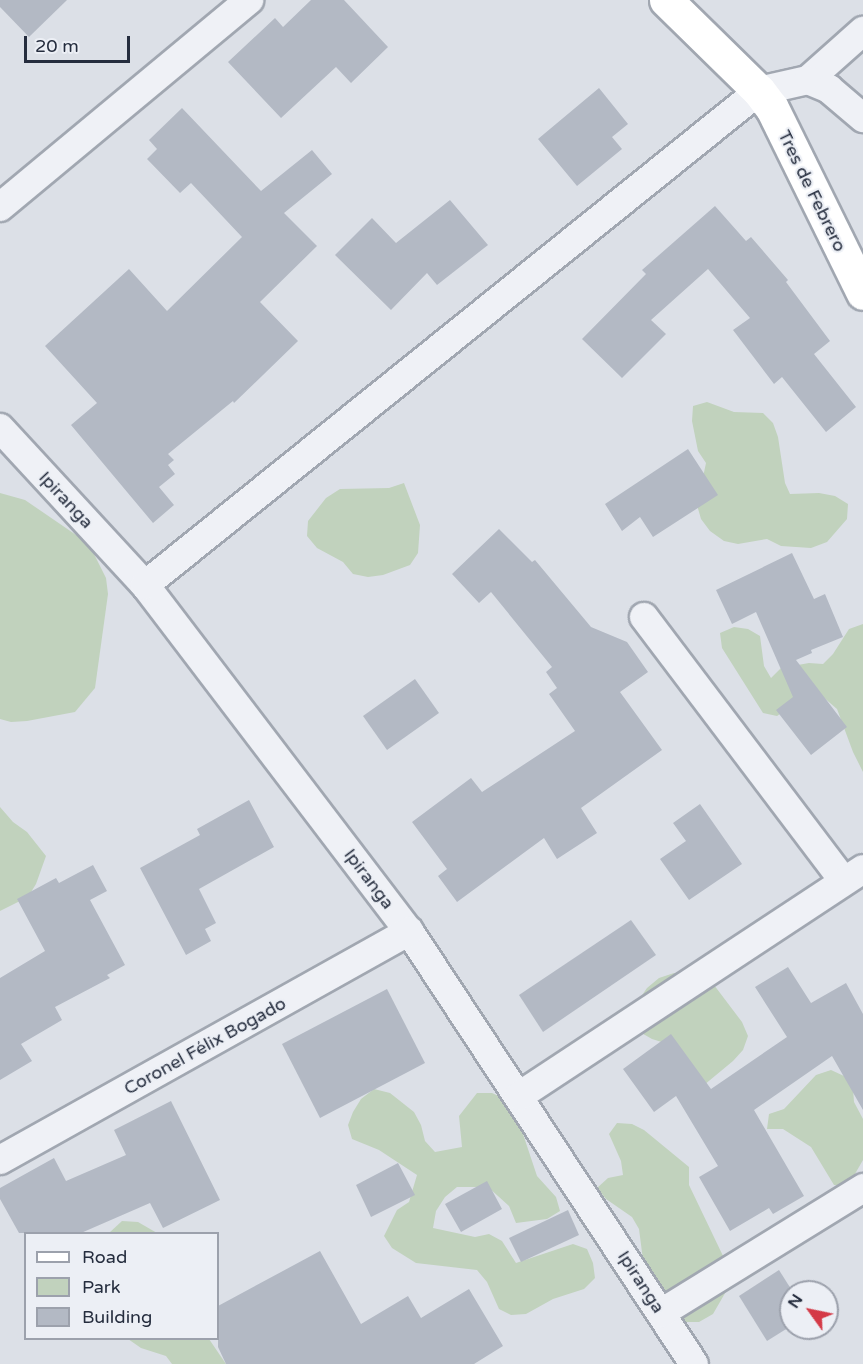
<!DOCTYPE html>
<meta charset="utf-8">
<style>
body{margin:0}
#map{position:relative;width:863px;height:1364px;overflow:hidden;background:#dce0e7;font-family:"Varela Round",sans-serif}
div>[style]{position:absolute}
.green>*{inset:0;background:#c1d2bd}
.building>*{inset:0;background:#b3b9c4}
.roads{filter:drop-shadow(2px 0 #a1a7b1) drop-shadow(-2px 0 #a1a7b1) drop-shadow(0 2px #a1a7b1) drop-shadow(0 -2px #a1a7b1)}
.street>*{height:28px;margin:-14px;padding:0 14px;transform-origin:14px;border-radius:14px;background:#eff1f6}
.secondary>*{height:33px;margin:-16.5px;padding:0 16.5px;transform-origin:16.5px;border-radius:16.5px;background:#fff}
span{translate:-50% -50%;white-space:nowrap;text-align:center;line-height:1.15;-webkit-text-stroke:4.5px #eceff5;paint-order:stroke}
.street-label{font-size:18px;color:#252d3e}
.legend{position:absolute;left:24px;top:1232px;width:195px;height:108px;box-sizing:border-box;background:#eceff5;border:2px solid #9ca1ac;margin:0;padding:8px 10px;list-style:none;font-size:18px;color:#252d3e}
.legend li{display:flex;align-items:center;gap:12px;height:30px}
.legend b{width:30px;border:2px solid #9ca1ac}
.north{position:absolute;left:779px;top:1280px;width:60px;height:60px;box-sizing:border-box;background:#eceff5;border:2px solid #9ca1ac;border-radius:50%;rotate:303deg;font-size:16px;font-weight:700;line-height:24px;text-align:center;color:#252d3e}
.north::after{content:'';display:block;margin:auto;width:21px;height:27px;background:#d43a47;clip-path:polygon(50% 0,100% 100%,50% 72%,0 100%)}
.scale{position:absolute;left:24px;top:36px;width:106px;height:27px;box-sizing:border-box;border:3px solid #252d3e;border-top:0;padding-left:8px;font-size:18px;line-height:21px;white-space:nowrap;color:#252d3e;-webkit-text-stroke:4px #eceff5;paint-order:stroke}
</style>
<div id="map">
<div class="green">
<i style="clip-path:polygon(707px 402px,734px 412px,763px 413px,773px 423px,778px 437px,785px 483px,790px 494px,819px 493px,835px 496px,848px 504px,847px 519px,827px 542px,811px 548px,781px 546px,767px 539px,738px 544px,724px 541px,710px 531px,701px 519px,697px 505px,706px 463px,698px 451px,692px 421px,693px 406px)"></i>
<i style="clip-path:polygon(404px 483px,420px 525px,418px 553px,410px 565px,383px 575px,368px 577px,353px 574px,343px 562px,317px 548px,307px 536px,308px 521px,326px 498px,340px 489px,389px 488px)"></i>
<i style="clip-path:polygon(0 493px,25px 500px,82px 539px,92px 550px,106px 578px,108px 594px,95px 688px,75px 712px,27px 721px,11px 722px,0 719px)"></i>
<i style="clip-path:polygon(863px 624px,863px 772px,853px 752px,837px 709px,815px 690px,777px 716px,763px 713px,722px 648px,720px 633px,734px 627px,748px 629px,760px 636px,764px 666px,771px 678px,781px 668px,809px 663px,823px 664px,833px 654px,849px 629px)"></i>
<i style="clip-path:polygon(0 807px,13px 822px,27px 832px,46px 856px,36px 884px,28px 897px,0 911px)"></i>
<i style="clip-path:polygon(674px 973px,703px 976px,714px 985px,742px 1022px,748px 1036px,743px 1050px,733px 1061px,698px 1090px,668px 1044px,652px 1039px,638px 1031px,638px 1001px,647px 988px,659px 978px)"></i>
<i style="clip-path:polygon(831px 1070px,844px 1076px,853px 1088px,854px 1102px,863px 1119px,863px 1160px,848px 1186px,834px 1185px,811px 1147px,783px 1129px,767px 1129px,769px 1114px,784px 1109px,816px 1075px)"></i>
<i style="clip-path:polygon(374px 1089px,390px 1093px,414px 1112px,421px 1125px,425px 1141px,435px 1152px,462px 1147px,459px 1116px,477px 1093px,492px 1093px,505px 1099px,516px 1113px,537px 1176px,556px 1197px,560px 1211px,547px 1219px,516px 1223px,509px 1206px,488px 1187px,457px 1187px,445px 1197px,436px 1211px,433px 1228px,475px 1237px,489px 1234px,502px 1241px,516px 1263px,573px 1244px,587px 1249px,593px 1263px,595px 1278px,584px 1289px,553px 1299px,526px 1314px,511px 1315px,499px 1309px,487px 1282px,477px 1270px,416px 1263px,392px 1248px,384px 1236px,397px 1210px,409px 1202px,417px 1175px,379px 1150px,352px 1139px,348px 1125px,353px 1112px,361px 1099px)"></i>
<i style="clip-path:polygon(617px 1123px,632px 1124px,644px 1130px,689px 1167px,689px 1185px,724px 1258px,728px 1288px,713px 1314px,699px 1322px,683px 1322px,670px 1314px,643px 1260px,639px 1229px,632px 1217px,606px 1199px,597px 1188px,608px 1178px,623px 1175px,621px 1161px,609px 1134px)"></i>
<i style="clip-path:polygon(122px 1221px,138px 1222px,157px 1233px,109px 1233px)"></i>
<i style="clip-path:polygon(128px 1339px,209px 1339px,226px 1364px,172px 1364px,166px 1356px,141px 1348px)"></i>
</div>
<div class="building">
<i style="clip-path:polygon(0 0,67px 0,29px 37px,0 7px)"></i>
<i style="clip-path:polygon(311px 0,344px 0,388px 47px,351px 83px,336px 67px,281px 118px,228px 62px,275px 18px,283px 27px)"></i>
<i style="clip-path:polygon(599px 88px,628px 124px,612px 137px,622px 149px,577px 186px,538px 139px)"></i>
<i style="clip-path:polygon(182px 108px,261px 191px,312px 150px,332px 174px,284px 213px,317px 246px,260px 302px,298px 341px,234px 403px,233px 401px,168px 454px,174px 460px,168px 465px,175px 474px,159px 487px,174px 505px,153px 523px,71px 425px,97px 403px,45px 346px,129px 269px,167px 311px,242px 237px,191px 183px,180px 193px,147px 159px,157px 149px,149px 140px)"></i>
<i style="clip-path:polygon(450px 200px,488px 245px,437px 285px,427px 273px,391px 310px,335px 255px,372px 218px,396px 243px)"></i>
<i style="clip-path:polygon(715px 206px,746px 241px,751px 237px,788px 280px,786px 282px,830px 341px,814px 354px,856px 407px,826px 432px,782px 377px,774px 384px,733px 330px,750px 318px,708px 269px,651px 320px,666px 334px,622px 378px,582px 339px,646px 274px,642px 270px)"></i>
<i style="clip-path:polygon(688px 449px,718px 495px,653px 537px,640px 517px,622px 531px,605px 504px)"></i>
<i style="clip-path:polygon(499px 529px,532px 562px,535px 560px,591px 627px,627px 642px,648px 672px,620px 692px,662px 750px,581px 808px,597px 833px,557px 859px,544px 838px,457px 902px,438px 876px,447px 869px,412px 822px,471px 778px,482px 792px,575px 731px,549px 694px,557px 688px,546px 672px,552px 667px,491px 592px,479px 603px,452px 574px)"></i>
<i style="clip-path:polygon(792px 553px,814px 599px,825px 594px,843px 637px,811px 650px,812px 653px,796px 660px,847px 727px,811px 755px,776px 710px,793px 697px,756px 612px,732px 624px,716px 590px)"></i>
<i style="clip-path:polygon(415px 679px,439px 713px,387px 750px,363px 716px)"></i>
<i style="clip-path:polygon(249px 800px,274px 847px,199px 889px,216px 923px,205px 929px,211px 941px,186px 955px,140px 868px,200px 835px,197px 829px)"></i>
<i style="clip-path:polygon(700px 804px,742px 864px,689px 900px,660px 859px,686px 841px,673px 823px)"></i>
<i style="clip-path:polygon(93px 865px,107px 891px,90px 900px,125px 965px,107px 975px,110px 978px,55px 1007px,62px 1020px,21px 1044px,32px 1061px,0 1080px,0 978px,45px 951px,17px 899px,56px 878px,59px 883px)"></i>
<i style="clip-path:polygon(631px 920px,656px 955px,543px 1032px,519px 995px)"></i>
<i style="clip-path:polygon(788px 967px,811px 1003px,846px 983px,863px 1014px,863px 1110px,832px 1056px,754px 1110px,804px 1196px,773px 1214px,769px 1208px,730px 1231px,699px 1177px,718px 1166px,676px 1096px,654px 1112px,623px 1069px,671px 1034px,711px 1089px,787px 1037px,755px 987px)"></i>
<i style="clip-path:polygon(387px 989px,425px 1063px,320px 1118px,282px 1044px)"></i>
<i style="clip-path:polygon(171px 1101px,220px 1200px,163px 1228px,150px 1203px,81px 1233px,19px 1233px,0 1199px,0 1188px,54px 1158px,66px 1181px,126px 1155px,114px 1130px)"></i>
<i style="clip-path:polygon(398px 1163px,415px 1195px,371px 1217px,356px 1185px)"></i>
<i style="clip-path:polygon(487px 1181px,502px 1209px,461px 1232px,445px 1204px)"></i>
<i style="clip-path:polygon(568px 1210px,579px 1235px,521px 1262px,509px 1238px)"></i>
<i style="clip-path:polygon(320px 1251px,361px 1324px,408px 1296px,421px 1318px,469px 1289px,503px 1346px,474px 1364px,226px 1364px,218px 1347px,218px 1306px)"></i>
<i style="clip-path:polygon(779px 1270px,791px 1289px,791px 1326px,767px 1341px,739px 1296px)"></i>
</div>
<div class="roads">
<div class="street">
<i style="left:808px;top:80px;width:74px;rotate:-41.7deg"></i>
<i style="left:0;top:207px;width:324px;rotate:-39.7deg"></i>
<i style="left:0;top:428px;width:214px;rotate:47.3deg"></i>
<i style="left:145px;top:585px;width:435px;rotate:52.7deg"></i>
<i style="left:409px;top:931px;width:518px;rotate:56.65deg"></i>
<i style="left:145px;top:585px;width:788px;rotate:-38.82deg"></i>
<i style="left:759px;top:91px;width:50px;rotate:-12.7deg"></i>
<i style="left:808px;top:80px;width:23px;rotate:23deg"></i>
<i style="left:829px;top:89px;width:45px;rotate:40.5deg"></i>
<i style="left:644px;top:617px;width:331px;rotate:52.9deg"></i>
<i style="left:519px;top:1096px;width:412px;rotate:-33.4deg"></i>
<i style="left:0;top:1160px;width:469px;rotate:-29.2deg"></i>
<i style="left:661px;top:1313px;width:238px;rotate:-31.7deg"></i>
</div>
<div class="secondary">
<i style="left:666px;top:0;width:130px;rotate:44.4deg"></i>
<i style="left:759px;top:91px;width:21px;rotate:53deg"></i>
<i style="left:772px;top:108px;width:206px;rotate:63.8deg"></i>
</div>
</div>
<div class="street-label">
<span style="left:812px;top:191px;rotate:64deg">Tres de Febrero</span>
<span style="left:66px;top:500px;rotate:47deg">Ipiranga</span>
<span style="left:369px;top:879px;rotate:53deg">Ipiranga</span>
<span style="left:205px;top:1046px;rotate:-29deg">Coronel Félix Bogado</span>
<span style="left:641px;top:1282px;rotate:57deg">Ipiranga</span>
</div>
<ul class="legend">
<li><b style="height:8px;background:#fff"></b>Road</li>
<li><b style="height:16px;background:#c1d2bd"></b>Park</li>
<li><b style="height:16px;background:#b3b9c4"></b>Building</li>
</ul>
<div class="north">N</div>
<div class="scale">20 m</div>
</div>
